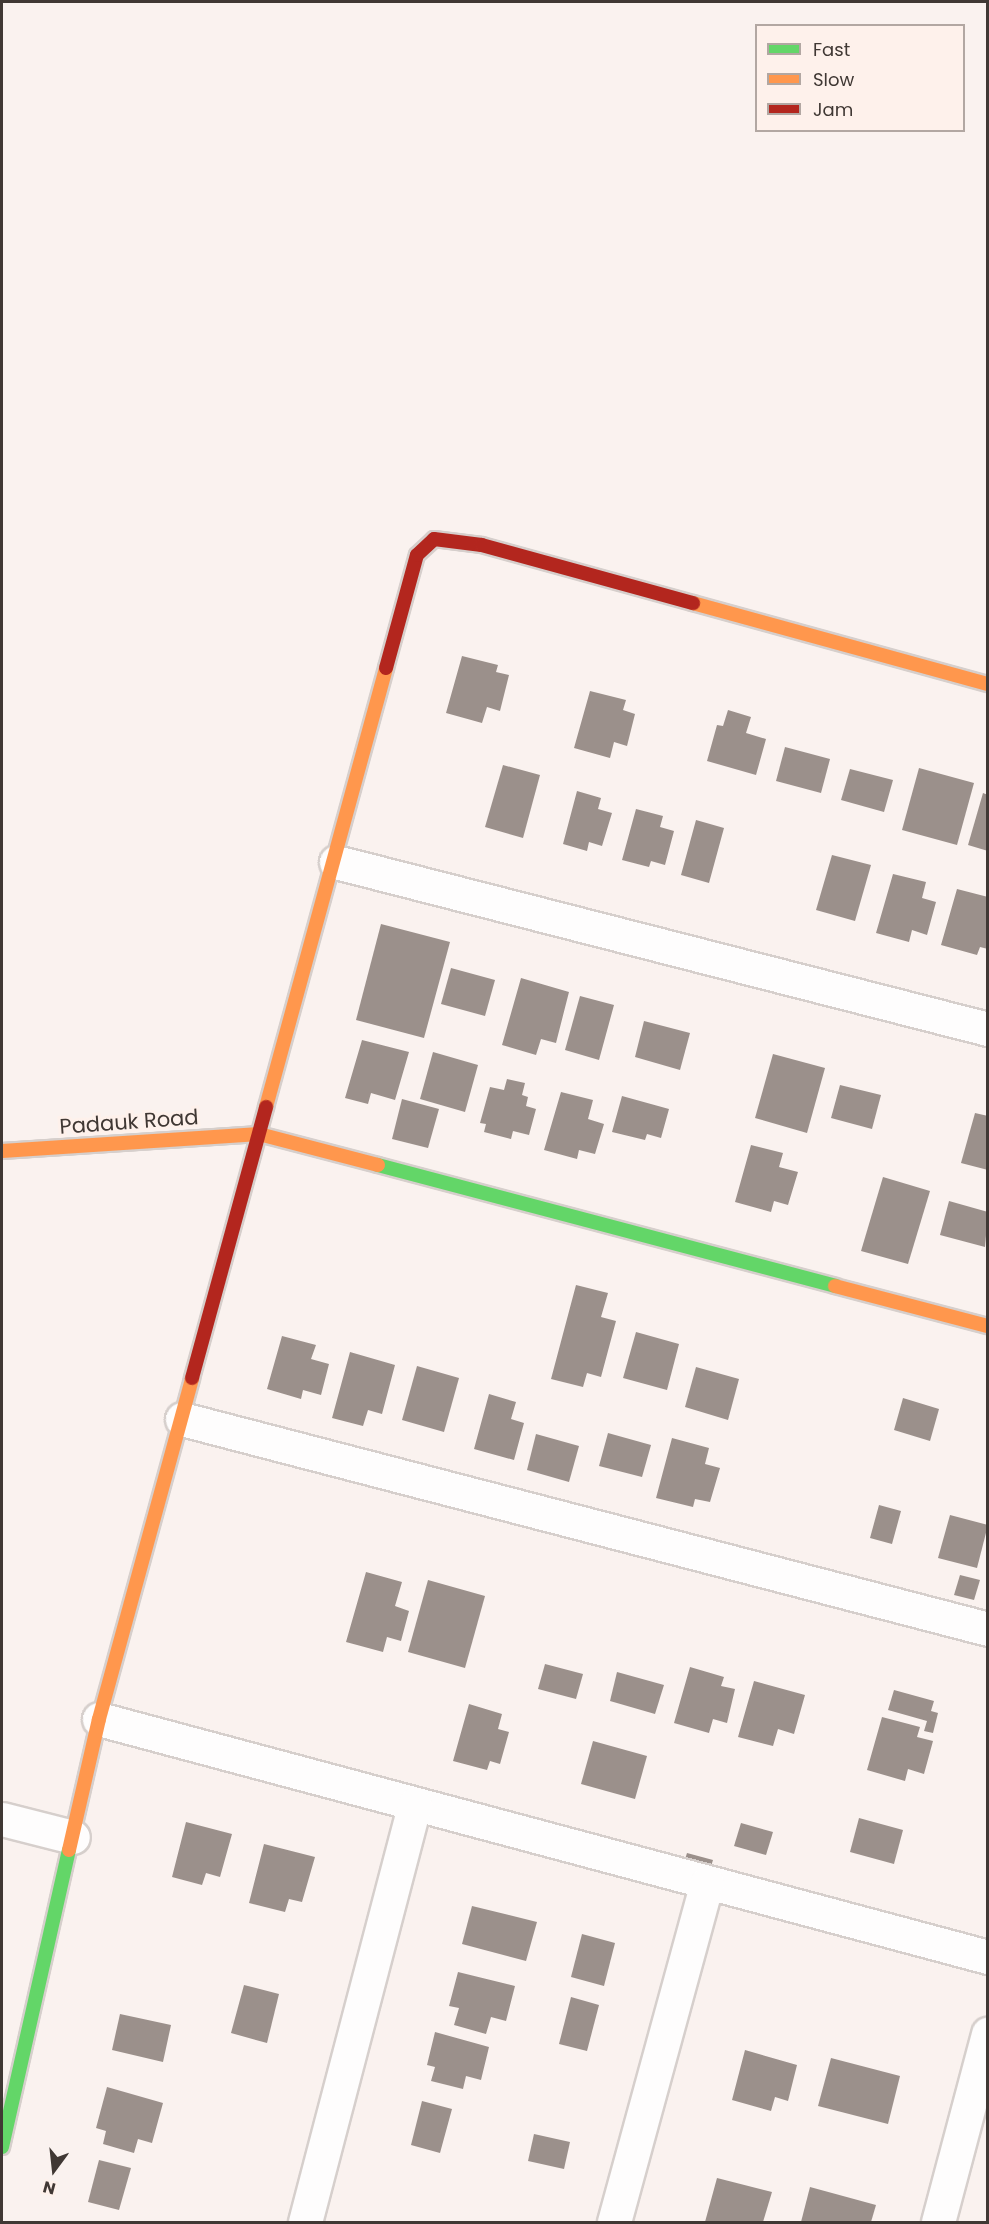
<!DOCTYPE html>
<style>
body{margin:0}
#map{position:relative;width:989px;height:2224px;overflow:hidden;background:#faf2ef;font-family:Poppins,sans-serif}
div>[style]{position:absolute}
.building>*{inset:0;background:#9b908b}
.roads{filter:drop-shadow(2px 0 #d6cfcc) drop-shadow(-2px 0 #d6cfcc) drop-shadow(0 2px #d6cfcc) drop-shadow(0 -2px #d6cfcc)}
.street>*{height:33px;margin:-16.5px;padding:0 16.5px;transform-origin:16.5px;border-radius:16.5px;background:#fefdfd}
.fast>*{height:14px;margin:-7px;padding:0 7px;transform-origin:7px;border-radius:7px;background:#63d668}
.slow>*{height:14px;margin:-7px;padding:0 7px;transform-origin:7px;border-radius:7px;background:#ff974d}
.jam>*{height:14px;margin:-7px;padding:0 7px;transform-origin:7px;border-radius:7px;background:#b3261e}
span{translate:-50% -50%;white-space:nowrap;text-align:center;line-height:1.15;-webkit-text-stroke:6px #fef1eb;paint-order:stroke}
.street-label{font-size:21px;color:#403834}
.frame{position:absolute;inset:0;border:3px solid #403834;pointer-events:none}
.legend{position:absolute;left:755px;top:24px;width:210px;height:108px;box-sizing:border-box;background:#fef1eb;border:2px solid #b2a7a2;margin:0;padding:8px 10px;list-style:none;font-size:18px;color:#403834}
.legend li{display:flex;align-items:center;gap:12px;height:30px}
.legend b{width:30px;border:2px solid #b2a7a2}
.north{position:absolute;left:24px;top:2140px;width:60px;height:60px;-webkit-text-stroke:4px #fef1eb;paint-order:stroke;rotate:195deg;font-size:16px;font-weight:700;line-height:24px;text-align:center;color:#403834}
.north::after{content:'';display:block;margin:auto;width:21px;height:27px;background:#403834;clip-path:polygon(50% 0,100% 100%,50% 72%,0 100%)}
</style>
<div id="map">
<div class="building">
<i style="clip-path:polygon(462px 656px,498px 665px,496px 672px,509px 675px,500px 711px,487px 707px,482px 723px,446px 713px)"></i>
<i style="clip-path:polygon(590px 691px,626px 700px,623px 710px,635px 714px,627px 746px,614px 742px,610px 758px,574px 748px)"></i>
<i style="clip-path:polygon(728px 710px,751px 717px,746px 733px,766px 739px,756px 775px,707px 761px,717px 725px,723px 726px)"></i>
<i style="clip-path:polygon(785px 747px,830px 759px,821px 793px,776px 781px)"></i>
<i style="clip-path:polygon(503px 765px,540px 775px,523px 838px,485px 827px)"></i>
<i style="clip-path:polygon(919px 768px,974px 783px,957px 845px,902px 830px)"></i>
<i style="clip-path:polygon(850px 769px,893px 780px,884px 812px,841px 800px)"></i>
<i style="clip-path:polygon(577px 791px,601px 798px,598px 809px,612px 813px,602px 846px,589px 842px,587px 851px,563px 844px)"></i>
<i style="clip-path:polygon(983px 793px,988px 795px,988px 851px,968px 845px)"></i>
<i style="clip-path:polygon(636px 809px,663px 816px,660px 827px,674px 831px,665px 865px,651px 861px,649px 867px,622px 860px)"></i>
<i style="clip-path:polygon(696px 820px,724px 828px,709px 883px,681px 875px)"></i>
<i style="clip-path:polygon(832px 855px,871px 865px,855px 921px,816px 910px)"></i>
<i style="clip-path:polygon(893px 874px,926px 882px,922px 898px,936px 902px,927px 935px,912px 930px,909px 942px,876px 933px)"></i>
<i style="clip-path:polygon(957px 889px,988px 897px,988px 949px,980px 947px,977px 955px,941px 945px)"></i>
<i style="clip-path:polygon(381px 924px,450px 942px,424px 1038px,356px 1020px)"></i>
<i style="clip-path:polygon(451px 968px,495px 980px,485px 1016px,441px 1004px)"></i>
<i style="clip-path:polygon(521px 978px,569px 992px,556px 1043px,541px 1039px,536px 1055px,502px 1045px)"></i>
<i style="clip-path:polygon(580px 996px,614px 1005px,599px 1060px,565px 1050px)"></i>
<i style="clip-path:polygon(644px 1021px,690px 1033px,680px 1070px,635px 1057px)"></i>
<i style="clip-path:polygon(362px 1040px,409px 1052px,395px 1100px,371px 1093px,368px 1104px,345px 1098px)"></i>
<i style="clip-path:polygon(433px 1052px,478px 1065px,465px 1112px,420px 1099px)"></i>
<i style="clip-path:polygon(773px 1054px,825px 1068px,807px 1133px,755px 1118px)"></i>
<i style="clip-path:polygon(507px 1079px,525px 1083px,522px 1095px,528px 1097px,526px 1106px,536px 1109px,529px 1135px,513px 1131px,511px 1139px,484px 1132px,486px 1124px,480px 1123px,490px 1087px,504px 1090px)"></i>
<i style="clip-path:polygon(840px 1085px,881px 1095px,872px 1129px,831px 1118px)"></i>
<i style="clip-path:polygon(561px 1092px,593px 1100px,588px 1119px,604px 1124px,595px 1154px,579px 1150px,577px 1159px,544px 1150px)"></i>
<i style="clip-path:polygon(622px 1096px,669px 1109px,661px 1138px,647px 1134px,645px 1140px,612px 1132px)"></i>
<i style="clip-path:polygon(402px 1099px,439px 1109px,428px 1148px,392px 1139px)"></i>
<i style="clip-path:polygon(975px 1113px,988px 1116px,988px 1170px,961px 1163px)"></i>
<i style="clip-path:polygon(751px 1145px,783px 1153px,779px 1167px,798px 1172px,788px 1205px,774px 1201px,771px 1212px,735px 1202px)"></i>
<i style="clip-path:polygon(883px 1177px,930px 1191px,908px 1264px,861px 1251px)"></i>
<i style="clip-path:polygon(949px 1201px,988px 1212px,985px 1247px,940px 1235px)"></i>
<i style="clip-path:polygon(576px 1285px,608px 1293px,601px 1317px,616px 1321px,601px 1377px,587px 1373px,583px 1387px,551px 1379px)"></i>
<i style="clip-path:polygon(636px 1332px,679px 1344px,667px 1390px,623px 1378px)"></i>
<i style="clip-path:polygon(282px 1336px,316px 1345px,311px 1359px,329px 1364px,321px 1395px,303px 1390px,301px 1399px,267px 1389px)"></i>
<i style="clip-path:polygon(350px 1352px,395px 1365px,382px 1414px,368px 1410px,363px 1426px,332px 1418px)"></i>
<i style="clip-path:polygon(417px 1366px,459px 1378px,444px 1432px,402px 1420px)"></i>
<i style="clip-path:polygon(696px 1367px,739px 1379px,728px 1420px,685px 1407px)"></i>
<i style="clip-path:polygon(489px 1394px,516px 1402px,511px 1419px,524px 1423px,514px 1460px,474px 1449px)"></i>
<i style="clip-path:polygon(903px 1398px,939px 1409px,930px 1441px,894px 1430px)"></i>
<i style="clip-path:polygon(608px 1433px,651px 1445px,642px 1477px,599px 1466px)"></i>
<i style="clip-path:polygon(536px 1434px,579px 1446px,569px 1482px,527px 1470px)"></i>
<i style="clip-path:polygon(672px 1438px,709px 1448px,705px 1464px,720px 1468px,710px 1502px,695px 1499px,693px 1507px,656px 1498px)"></i>
<i style="clip-path:polygon(879px 1505px,901px 1511px,892px 1544px,870px 1538px)"></i>
<i style="clip-path:polygon(950px 1515px,988px 1525px,977px 1568px,938px 1558px)"></i>
<i style="clip-path:polygon(366px 1572px,402px 1582px,395px 1606px,409px 1611px,401px 1641px,387px 1637px,383px 1652px,346px 1642px)"></i>
<i style="clip-path:polygon(960px 1575px,980px 1580px,974px 1600px,954px 1595px)"></i>
<i style="clip-path:polygon(428px 1580px,485px 1596px,465px 1668px,408px 1652px)"></i>
<i style="clip-path:polygon(545px 1664px,583px 1674px,576px 1699px,538px 1689px)"></i>
<i style="clip-path:polygon(690px 1667px,724px 1677px,721px 1686px,735px 1689px,727px 1723px,713px 1719px,709px 1733px,674px 1723px)"></i>
<i style="clip-path:polygon(617px 1672px,664px 1685px,655px 1714px,610px 1701px)"></i>
<i style="clip-path:polygon(754px 1681px,805px 1695px,794px 1734px,778px 1729px,773px 1746px,738px 1737px)"></i>
<i style="clip-path:polygon(894px 1690px,934px 1701px,931px 1711px,938px 1713px,933px 1733px,924px 1731px,927px 1721px,888px 1710px)"></i>
<i style="clip-path:polygon(469px 1704px,502px 1714px,498px 1729px,509px 1732px,500px 1764px,490px 1761px,487px 1770px,453px 1761px)"></i>
<i style="clip-path:polygon(882px 1717px,920px 1727px,917px 1737px,933px 1741px,924px 1774px,908px 1769px,905px 1781px,867px 1770px)"></i>
<i style="clip-path:polygon(593px 1741px,647px 1756px,635px 1799px,581px 1784px)"></i>
<i style="clip-path:polygon(859px 1818px,903px 1830px,894px 1864px,850px 1852px)"></i>
<i style="clip-path:polygon(186px 1822px,232px 1834px,220px 1877px,206px 1873px,202px 1885px,172px 1877px)"></i>
<i style="clip-path:polygon(741px 1823px,773px 1832px,766px 1855px,734px 1846px)"></i>
<i style="clip-path:polygon(264px 1844px,315px 1857px,302px 1902px,289px 1899px,285px 1912px,249px 1903px)"></i>
<i style="clip-path:polygon(687px 1853px,713px 1860px,709px 1873px,683px 1866px)"></i>
<i style="clip-path:polygon(472px 1906px,537px 1922px,526px 1961px,462px 1944px)"></i>
<i style="clip-path:polygon(582px 1934px,615px 1943px,604px 1986px,571px 1977px)"></i>
<i style="clip-path:polygon(458px 1972px,515px 1986px,506px 2021px,491px 2017px,486px 2034px,454px 2025px,459px 2008px,449px 2006px)"></i>
<i style="clip-path:polygon(244px 1985px,279px 1994px,267px 2043px,231px 2033px)"></i>
<i style="clip-path:polygon(571px 1997px,599px 2005px,587px 2051px,559px 2044px)"></i>
<i style="clip-path:polygon(120px 2014px,171px 2025px,163px 2062px,112px 2050px)"></i>
<i style="clip-path:polygon(435px 2032px,489px 2047px,481px 2080px,466px 2076px,463px 2089px,431px 2081px,435px 2067px,427px 2065px)"></i>
<i style="clip-path:polygon(745px 2050px,797px 2065px,788px 2101px,775px 2097px,771px 2111px,732px 2100px)"></i>
<i style="clip-path:polygon(831px 2058px,900px 2076px,888px 2124px,818px 2106px)"></i>
<i style="clip-path:polygon(107px 2087px,163px 2103px,152px 2143px,138px 2139px,134px 2153px,103px 2144px,106px 2131px,96px 2128px)"></i>
<i style="clip-path:polygon(422px 2101px,452px 2109px,440px 2153px,411px 2145px)"></i>
<i style="clip-path:polygon(534px 2134px,570px 2142px,564px 2169px,528px 2161px)"></i>
<i style="clip-path:polygon(99px 2160px,131px 2168px,119px 2210px,88px 2202px)"></i>
<i style="clip-path:polygon(717px 2178px,772px 2192px,763px 2222px,705px 2222px)"></i>
<i style="clip-path:polygon(810px 2187px,876px 2205px,871px 2222px,801px 2222px)"></i>
</div>
<div class="roads">
<div class="street">
<i style="left:336px;top:862px;width:673px;rotate:14.37deg"></i>
<i style="left:182px;top:1419px;width:833px;rotate:14.6deg"></i>
<i style="left:99px;top:1719px;width:920px;rotate:14.99deg"></i>
<i style="left:2px;top:1819px;width:73px;rotate:14.2deg"></i>
<i style="left:305px;top:2222px;width:432px;rotate:-75.3deg"></i>
<i style="left:614px;top:2222px;width:352px;rotate:-74.7deg"></i>
<i style="left:938px;top:2222px;width:195px;rotate:-75.1deg"></i>
</div>
<div class="fast">
<i style="left:378px;top:1165px;width:473px;rotate:14.8deg"></i>
<i style="left:2px;top:2147px;width:304px;rotate:-77.3deg"></i>
</div>
<div class="slow">
<i style="left:693px;top:603px;width:306px;rotate:15.4deg"></i>
<i style="left:266px;top:1107px;width:455px;rotate:-74.7deg"></i>
<i style="left:2px;top:1151px;width:258px;rotate:-3.8deg"></i>
<i style="left:259px;top:1134px;width:123px;rotate:14.6deg"></i>
<i style="left:835px;top:1286px;width:158px;rotate:14.7deg"></i>
<i style="left:69px;top:1850px;width:134px;rotate:-77.1deg"></i>
<i style="left:99px;top:1719px;width:353px;rotate:-74.7deg"></i>
</div>
<div class="jam">
<i style="left:386px;top:668px;width:117px;rotate:-74.7deg"></i>
<i style="left:417px;top:555px;width:23px;rotate:-43deg"></i>
<i style="left:434px;top:539px;width:48px;rotate:7.1deg"></i>
<i style="left:482px;top:545px;width:219px;rotate:15.4deg"></i>
<i style="left:192px;top:1378px;width:281px;rotate:-74.7deg"></i>
</div>
</div>
<div class="street-label">
<span style="left:129px;top:1122px;rotate:-4deg">Padauk Road</span>
</div>
<div class="frame"></div>
<ul class="legend">
<li><b style="height:8px;background:#63d668"></b>Fast</li>
<li><b style="height:8px;background:#ff974d"></b>Slow</li>
<li><b style="height:8px;background:#b3261e"></b>Jam</li>
</ul>
<div class="north">N</div>
</div>
